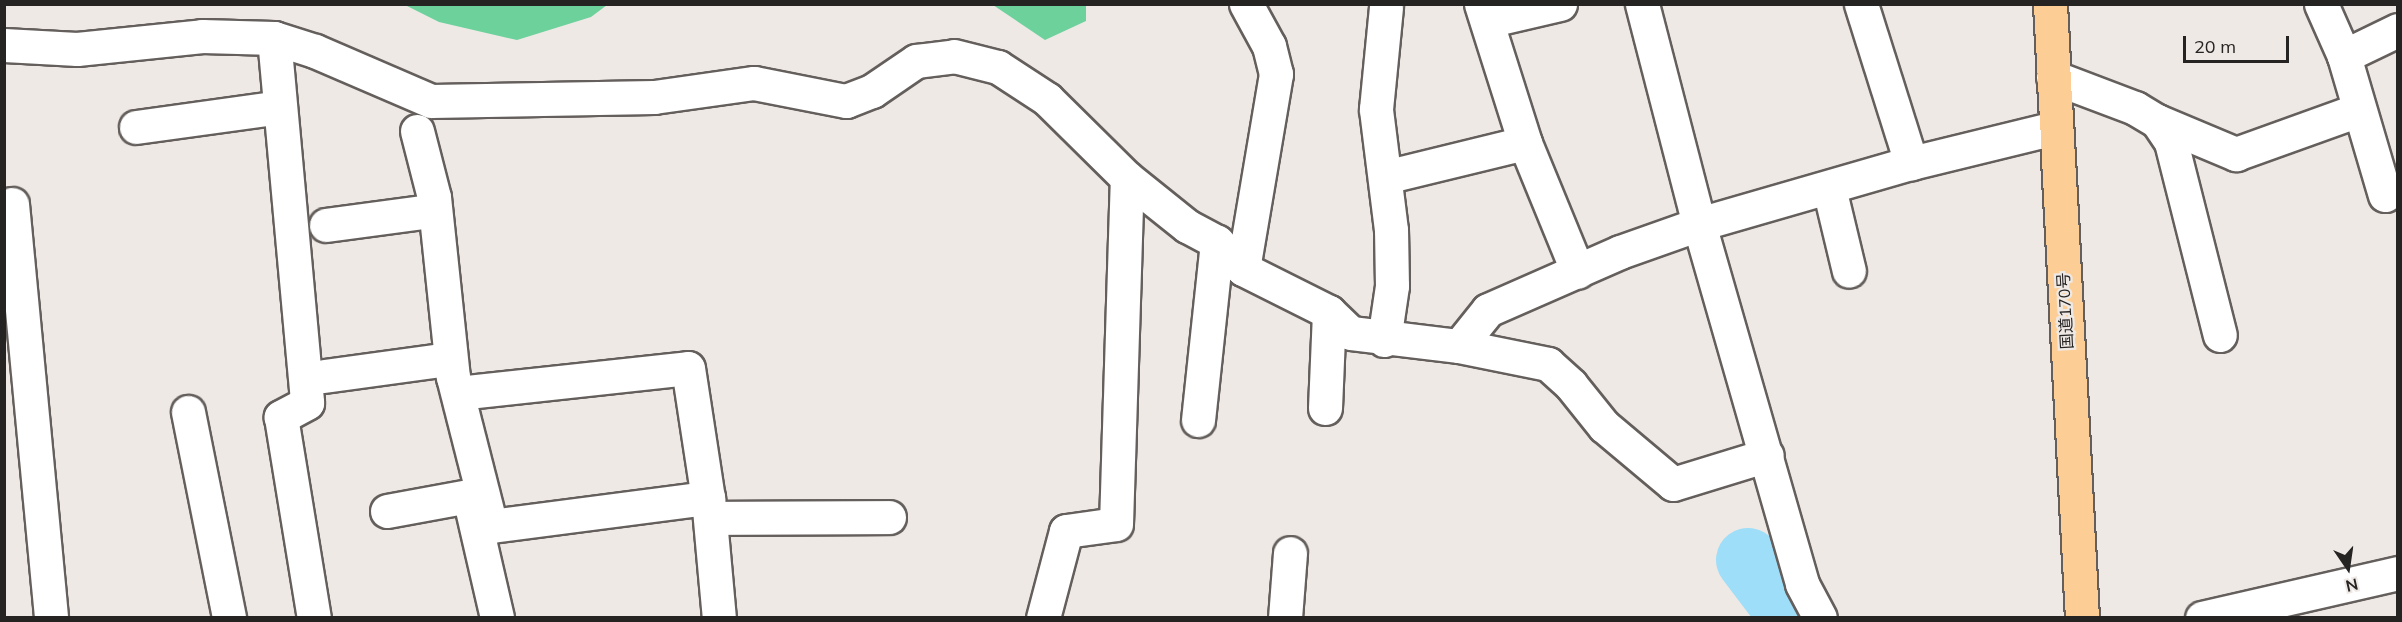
<!DOCTYPE html>
<meta charset="utf-8">
<style>
body{margin:0}
#map{position:relative;width:2402px;height:622px;overflow:hidden;background:#efe9e6;font-family:Mulish,"Noto Sans JP",sans-serif}
div>[style]{position:absolute}
.forest>*{inset:0;background:#6dd19b}
.river>*{height:64px;margin:-32px;padding:0 32px;transform-origin:32px;border-radius:32px;background:#9edef8}
.roads{filter:drop-shadow(2px 0 #645f5c) drop-shadow(-2px 0 #645f5c) drop-shadow(0 2px #645f5c) drop-shadow(0 -2px #645f5c)}
.minor>*{height:33px;margin:-16.5px;padding:0 16.5px;transform-origin:16.5px;border-radius:16.5px;background:#fff}
.highway>*{height:33px;margin:-16.5px;padding:0 16.5px;transform-origin:16.5px;border-radius:16.5px;background:#fcce95}
span{translate:-50% -50%;white-space:nowrap;text-align:center;line-height:1.15;-webkit-text-stroke:4.5px #efe9e6;paint-order:stroke}
.street-label{font-size:16px;color:#262423}
.frame{position:absolute;inset:0;border:6px solid #262423;pointer-events:none}
.north{position:absolute;left:2318px;top:538px;width:60px;height:60px;-webkit-text-stroke:4px #efe9e6;paint-order:stroke;rotate:167deg;font-size:16px;font-weight:700;line-height:24px;text-align:center;color:#262423}
.north::after{content:'';display:block;margin:auto;width:21px;height:27px;background:#262423;clip-path:polygon(50% 0,100% 100%,50% 72%,0 100%)}
.scale{position:absolute;left:2183px;top:36px;width:106px;height:27px;box-sizing:border-box;border:3px solid #262423;border-top:0;padding-left:8px;font-size:18px;line-height:21px;white-space:nowrap;color:#262423;-webkit-text-stroke:4px #efe9e6;paint-order:stroke}
</style>
<div id="map">
<div class="forest">
<i style="clip-path:polygon(405px 5px,607px 5px,591px 17px,517px 40px,439px 22px)"></i>
<i style="clip-path:polygon(993px 5px,1086px 5px,1086px 21px,1045px 40px)"></i>
</div>
<div class="river">
<i style="left:1748px;top:560px;width:73px;rotate:52.8deg"></i>
</div>
<div class="roads">
<div class="minor">
<i style="left:1481px;top:4px;width:146px;rotate:72.4deg"></i>
<i style="left:1525px;top:143px;width:139px;rotate:67.7deg"></i>
<i style="left:1642px;top:4px;width:227px;rotate:75.5deg"></i>
<i style="left:1699px;top:224px;width:374px;rotate:74deg"></i>
<i style="left:1802px;top:584px;width:38px;rotate:62deg"></i>
<i style="left:1861px;top:4px;width:167px;rotate:72.5deg"></i>
<i style="left:2321px;top:4px;width:57px;rotate:66.1deg"></i>
<i style="left:2344px;top:56px;width:145px;rotate:73.6deg"></i>
<i style="left:1487px;top:21px;width:75px;rotate:-13.1deg"></i>
<i style="left:274px;top:38px;width:366px;rotate:84.8deg"></i>
<i style="left:307px;top:403px;width:30px;rotate:152deg"></i>
<i style="left:281px;top:417px;width:204px;rotate:80.7deg"></i>
<i style="left:4px;top:45px;width:73px;rotate:3.1deg"></i>
<i style="left:77px;top:49px;width:126px;rotate:-5.9deg"></i>
<i style="left:202px;top:36px;width:72px;rotate:1.6deg"></i>
<i style="left:274px;top:38px;width:43px;rotate:17.6deg"></i>
<i style="left:315px;top:51px;width:126px;rotate:23.3deg"></i>
<i style="left:431px;top:101px;width:223px;rotate:-1deg"></i>
<i style="left:654px;top:97px;width:101px;rotate:-8deg"></i>
<i style="left:754px;top:83px;width:94px;rotate:11.1deg"></i>
<i style="left:846px;top:101px;width:28px;rotate:-21deg"></i>
<i style="left:872px;top:91px;width:53px;rotate:-34.3deg"></i>
<i style="left:916px;top:61px;width:38px;rotate:-7deg"></i>
<i style="left:954px;top:56px;width:45px;rotate:14deg"></i>
<i style="left:998px;top:67px;width:59px;rotate:33.1deg"></i>
<i style="left:1047px;top:99px;width:112px;rotate:44.6deg"></i>
<i style="left:1127px;top:178px;width:77px;rotate:38.7deg"></i>
<i style="left:1187px;top:226px;width:34px;rotate:28deg"></i>
<i style="left:1217px;top:242px;width:37px;rotate:46deg"></i>
<i style="left:1243px;top:269px;width:96px;rotate:26.6deg"></i>
<i style="left:1329px;top:312px;width:30px;rotate:44deg"></i>
<i style="left:1351px;top:333px;width:109px;rotate:6.9deg"></i>
<i style="left:1459px;top:346px;width:91px;rotate:11.4deg"></i>
<i style="left:1548px;top:364px;width:31px;rotate:42deg"></i>
<i style="left:1571px;top:385px;width:53px;rotate:51.2deg"></i>
<i style="left:1604px;top:426px;width:90px;rotate:40deg"></i>
<i style="left:1673px;top:484px;width:98px;rotate:-17.1deg"></i>
<i style="left:2344px;top:56px;width:60px;rotate:-25.7deg"></i>
<i style="left:2053px;top:77px;width:88px;rotate:20.7deg"></i>
<i style="left:2135px;top:108px;width:26px;rotate:31deg"></i>
<i style="left:2157px;top:121px;width:25px;rotate:56deg"></i>
<i style="left:2171px;top:142px;width:199px;rotate:75.8deg"></i>
<i style="left:2157px;top:121px;width:86px;rotate:22.7deg"></i>
<i style="left:2236px;top:154px;width:130px;rotate:-19.8deg"></i>
<i style="left:136px;top:127px;width:145px;rotate:-7.9deg"></i>
<i style="left:417px;top:131px;width:68px;rotate:75.6deg"></i>
<i style="left:434px;top:197px;width:181px;rotate:84deg"></i>
<i style="left:453px;top:377px;width:154px;rotate:75.7deg"></i>
<i style="left:491px;top:526px;width:219px;rotate:-7.4deg"></i>
<i style="left:1385px;top:177px;width:144px;rotate:-13.7deg"></i>
<i style="left:1829px;top:188px;width:85px;rotate:76.5deg"></i>
<i style="left:12px;top:204px;width:416px;rotate:84.6deg"></i>
<i style="left:326px;top:225px;width:97px;rotate:-7.7deg"></i>
<i style="left:1243px;top:269px;width:198px;rotate:-80.4deg"></i>
<i style="left:1276px;top:74px;width:29px;rotate:-104deg"></i>
<i style="left:1269px;top:46px;width:48px;rotate:-118.7deg"></i>
<i style="left:1384px;top:340px;width:55px;rotate:-81.6deg"></i>
<i style="left:1392px;top:286px;width:56px;rotate:-91deg"></i>
<i style="left:1391px;top:230px;width:122px;rotate:-97.1deg"></i>
<i style="left:1376px;top:109px;width:102px;rotate:-84.4deg"></i>
<i style="left:1459px;top:346px;width:46px;rotate:-51.1deg"></i>
<i style="left:1488px;top:310px;width:144px;rotate:-23.7deg"></i>
<i style="left:1620px;top:252px;width:84px;rotate:-19.5deg"></i>
<i style="left:1699px;top:224px;width:221px;rotate:-16.1deg"></i>
<i style="left:1911px;top:163px;width:148px;rotate:-13.7deg"></i>
<i style="left:324px;top:376px;width:118px;rotate:-7.8deg"></i>
<i style="left:458px;top:393px;width:231px;rotate:-6.2deg"></i>
<i style="left:688px;top:368px;width:132px;rotate:81.3deg"></i>
<i style="left:708px;top:498px;width:121px;rotate:84.8deg"></i>
<i style="left:1325px;top:408px;width:96px;rotate:-87.6deg"></i>
<i style="left:188px;top:412px;width:210px;rotate:78.7deg"></i>
<i style="left:1198px;top:420px;width:179px;rotate:-83.9deg"></i>
<i style="left:471px;top:505px;width:116px;rotate:77deg"></i>
<i style="left:387px;top:511px;width:83px;rotate:-10.4deg"></i>
<i style="left:711px;top:518px;width:178px;rotate:-0.3deg"></i>
<i style="left:1043px;top:618px;width:90px;rotate:-75.2deg"></i>
<i style="left:1066px;top:531px;width:50px;rotate:-8deg"></i>
<i style="left:1116px;top:524px;width:346px;rotate:-88.2deg"></i>
<i style="left:1285px;top:618px;width:65px;rotate:-85.6deg"></i>
<i style="left:2202px;top:618px;width:201px;rotate:-12.9deg"></i>
</div>
<div class="highway">
<i style="left:2050px;top:4px;width:615px;rotate:87.02deg"></i>
</div>
</div>
<div class="street-label">
<span style="left:2065px;top:311px;rotate:-93deg">国道170号</span>
</div>
<div class="frame"></div>
<div class="north">N</div>
<div class="scale">20 m</div>
</div>
